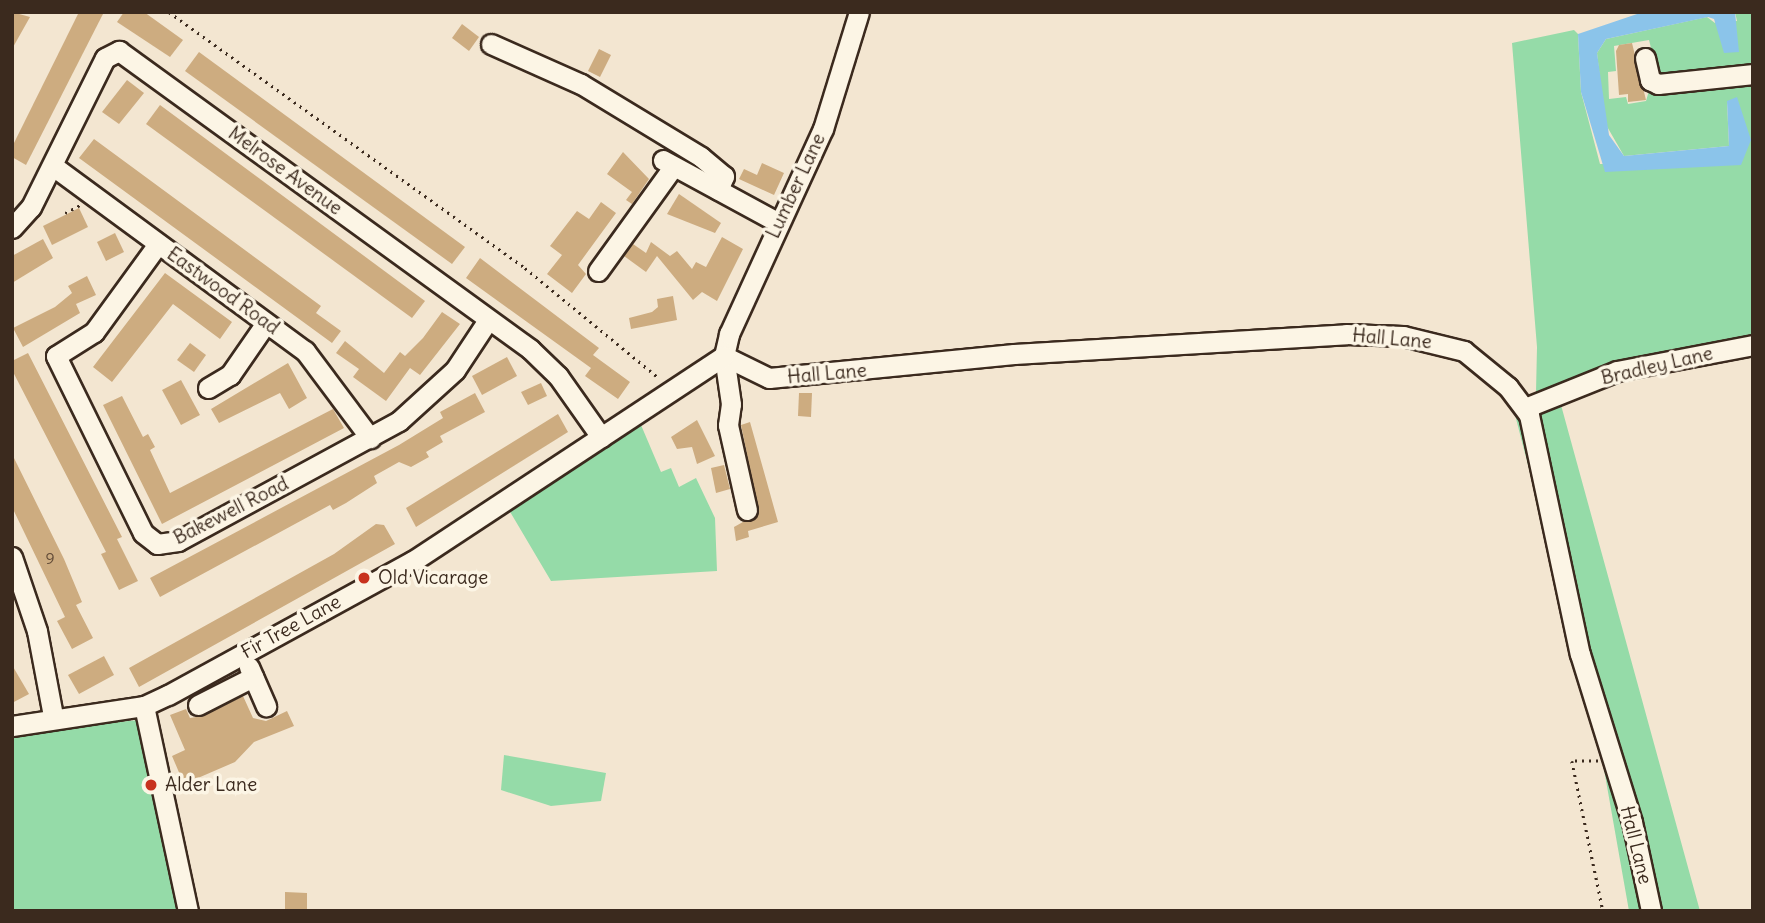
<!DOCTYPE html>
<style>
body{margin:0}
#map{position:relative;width:1765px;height:923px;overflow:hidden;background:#f3e6d1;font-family:Delius,sans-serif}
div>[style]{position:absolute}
.green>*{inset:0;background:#95dba8}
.water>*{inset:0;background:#8bc4ea}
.building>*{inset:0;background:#cdac80}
.path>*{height:2.5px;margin-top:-1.25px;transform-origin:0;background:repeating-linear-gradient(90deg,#3b2a1e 0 2px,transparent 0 7px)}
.roads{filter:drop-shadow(2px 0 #3b2a1e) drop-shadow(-2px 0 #3b2a1e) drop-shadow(0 2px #3b2a1e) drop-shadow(0 -2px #3b2a1e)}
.minor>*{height:19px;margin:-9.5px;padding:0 9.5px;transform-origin:9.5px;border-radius:9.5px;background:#fcf5e5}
.dots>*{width:19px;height:19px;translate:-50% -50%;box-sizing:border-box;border:4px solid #fcf5e5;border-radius:50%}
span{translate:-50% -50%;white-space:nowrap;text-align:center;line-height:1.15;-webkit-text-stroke:7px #fcf5e5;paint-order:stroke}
.number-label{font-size:16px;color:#604a36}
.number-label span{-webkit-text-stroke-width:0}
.street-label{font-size:19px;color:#3b2a1e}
.poi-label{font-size:19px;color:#3b2a1e}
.left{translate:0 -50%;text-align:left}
.frame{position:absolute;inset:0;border:14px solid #3b2a1e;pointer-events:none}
</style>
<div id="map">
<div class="green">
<i style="clip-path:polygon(1735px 12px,1753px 12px,1753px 71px,1659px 80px,1649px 40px,1614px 46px,1616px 71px,1608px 72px,1609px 99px,1626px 97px,1628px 104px,1646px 101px,1650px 87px,1753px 77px,1753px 338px,1536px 392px,1537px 347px,1512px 43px,1574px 30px,1578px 34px,1581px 92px,1600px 164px,1741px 165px,1727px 101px,1729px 146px,1624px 156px,1605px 123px,1597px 53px,1606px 39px,1707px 17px,1715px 23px,1737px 21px)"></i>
<i style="clip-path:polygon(1512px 403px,1561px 405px,1700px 911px,1629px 911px,1599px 741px)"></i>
<i style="clip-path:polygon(641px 425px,661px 472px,671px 468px,679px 487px,696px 478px,715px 518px,717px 571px,551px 581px,509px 510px)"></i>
<i style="clip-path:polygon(139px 720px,180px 911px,12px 911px,12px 738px,25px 731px)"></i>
<i style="clip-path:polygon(504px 755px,606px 773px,601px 801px,551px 806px,501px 790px)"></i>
</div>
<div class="water">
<i style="clip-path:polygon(1643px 12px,1735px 12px,1739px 52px,1724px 53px,1714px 19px,1708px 17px,1606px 39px,1597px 53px,1609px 135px,1624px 156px,1729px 146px,1727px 101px,1737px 97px,1751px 140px,1741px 165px,1605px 172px,1581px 92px,1578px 34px)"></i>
</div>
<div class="building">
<i style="clip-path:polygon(12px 12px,30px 17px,12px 49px)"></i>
<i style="clip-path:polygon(79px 12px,104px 12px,26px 165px,12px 157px,12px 147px)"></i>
<i style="clip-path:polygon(124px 12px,144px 12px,183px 40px,170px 57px,117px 22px)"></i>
<i style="clip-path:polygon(462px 24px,479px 37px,469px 51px,452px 38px)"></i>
<i style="clip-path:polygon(1632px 43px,1646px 100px,1628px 102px,1628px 94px,1619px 95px,1616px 51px,1619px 45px)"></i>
<i style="clip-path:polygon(599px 49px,611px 55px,600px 77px,588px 71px)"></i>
<i style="clip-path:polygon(199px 52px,465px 247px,452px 264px,185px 71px)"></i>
<i style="clip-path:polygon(127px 80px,144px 93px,119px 124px,102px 112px)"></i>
<i style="clip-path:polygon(160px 105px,425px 301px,412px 318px,146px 124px)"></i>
<i style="clip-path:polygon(94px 139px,321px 306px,316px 313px,341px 331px,332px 343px,79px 158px)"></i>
<i style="clip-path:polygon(623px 152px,649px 179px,632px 204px,626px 200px,632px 192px,607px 174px)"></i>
<i style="clip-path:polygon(762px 163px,784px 173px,774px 195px,739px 179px,744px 169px,757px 175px)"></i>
<i style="clip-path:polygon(679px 194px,721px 223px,715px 233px,667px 214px)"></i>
<i style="clip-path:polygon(601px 202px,616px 213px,578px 265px,586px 274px,572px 293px,547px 274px,562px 255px,550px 246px,577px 211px,589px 219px)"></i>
<i style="clip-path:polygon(79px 208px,88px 227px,52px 245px,43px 226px)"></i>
<i style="clip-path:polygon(115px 233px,124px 252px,106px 261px,97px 242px)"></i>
<i style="clip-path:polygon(722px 237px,743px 249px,717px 301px,702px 292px,693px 300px,657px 256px,646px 272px,624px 256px,633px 244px,646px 253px,651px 242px,670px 256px,677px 251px,692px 269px,696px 262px,706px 267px)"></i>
<i style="clip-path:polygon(43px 239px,53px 258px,12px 283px,12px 256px)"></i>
<i style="clip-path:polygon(480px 258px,599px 348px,593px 355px,630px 382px,618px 399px,585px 376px,591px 368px,466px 278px)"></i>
<i style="clip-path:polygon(165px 273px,232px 322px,220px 339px,173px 304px,112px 382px,93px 367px)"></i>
<i style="clip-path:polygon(87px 276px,96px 295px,76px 304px,80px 313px,23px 347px,13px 328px,55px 307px,72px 293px,68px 286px)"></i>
<i style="clip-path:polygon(673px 296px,677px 320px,631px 329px,629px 318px,652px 312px,658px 307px,657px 299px)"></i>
<i style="clip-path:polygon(442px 312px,460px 324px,420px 375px,410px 368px,386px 401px,353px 377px,359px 369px,336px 353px,345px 341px,384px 373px,400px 352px,405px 356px,423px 338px)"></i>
<i style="clip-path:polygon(190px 343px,206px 355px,194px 372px,177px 360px)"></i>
<i style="clip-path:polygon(28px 353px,122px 537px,117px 539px,138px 581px,119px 590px,101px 554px,106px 552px,12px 370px,12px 361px)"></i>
<i style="clip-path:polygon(507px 357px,517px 376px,482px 395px,472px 376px)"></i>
<i style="clip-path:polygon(288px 363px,307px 398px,289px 409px,280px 393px,219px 423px,211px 409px)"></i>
<i style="clip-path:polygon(181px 380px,200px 415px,181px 425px,162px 390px)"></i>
<i style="clip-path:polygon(541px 383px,547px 396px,528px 405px,521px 392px)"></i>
<i style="clip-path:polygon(475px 393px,485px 412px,440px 436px,443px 442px,426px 452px,429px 457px,411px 467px,399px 462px,374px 476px,377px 483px,346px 503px,333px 510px,330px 505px,160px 597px,150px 578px,399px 445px,443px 418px,440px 412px)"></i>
<i style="clip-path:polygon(799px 393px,812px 393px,811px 417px,798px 416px)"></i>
<i style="clip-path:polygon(122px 396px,143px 437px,148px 434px,155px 447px,150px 450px,170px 493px,333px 409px,344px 428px,162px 524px,103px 405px)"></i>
<i style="clip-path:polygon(558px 414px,568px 432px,416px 527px,406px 508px)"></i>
<i style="clip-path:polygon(697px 420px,715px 456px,697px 464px,692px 447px,677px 449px,671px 437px)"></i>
<i style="clip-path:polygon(750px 422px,778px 522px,748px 531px,749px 537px,736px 541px,734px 527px,759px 513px,741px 425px)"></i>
<i style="clip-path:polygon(12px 454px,64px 559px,82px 602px,76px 605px,93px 638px,72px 649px,57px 621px,65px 617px,12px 507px)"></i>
<i style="clip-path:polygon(724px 465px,730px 489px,716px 493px,711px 468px)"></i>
<i style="clip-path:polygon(376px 524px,384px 525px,395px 544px,139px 687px,129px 668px,334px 554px)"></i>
<i style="clip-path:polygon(104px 656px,114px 675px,79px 694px,68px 675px)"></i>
<i style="clip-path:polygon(12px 665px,29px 694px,12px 703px)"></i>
<i style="clip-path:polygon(243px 696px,253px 718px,266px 721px,287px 711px,294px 726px,254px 742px,235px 762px,184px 784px,172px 756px,185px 750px,170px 715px,186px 709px,190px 718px,203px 716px)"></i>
<i style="clip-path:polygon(285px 892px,307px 893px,307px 911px,285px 911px)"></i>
</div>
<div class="path">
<i style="left:169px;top:12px;width:438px;rotate:35.7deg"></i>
<i style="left:525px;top:268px;width:173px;rotate:39.4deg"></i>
<i style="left:65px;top:213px;width:17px;rotate:-28deg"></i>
<i style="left:1598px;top:761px;width:26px;rotate:180deg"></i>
<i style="left:1572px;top:761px;width:153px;rotate:78.3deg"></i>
</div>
<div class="roads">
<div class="minor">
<i style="left:491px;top:44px;width:98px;rotate:24deg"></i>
<i style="left:581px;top:84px;width:140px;rotate:31.3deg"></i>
<i style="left:701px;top:157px;width:30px;rotate:40deg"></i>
<i style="left:724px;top:176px;width:15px;rotate:113deg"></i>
<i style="left:1645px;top:58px;width:23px;rotate:77deg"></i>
<i style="left:1650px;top:80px;width:9px;rotate:27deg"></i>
<i style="left:1658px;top:84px;width:96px;rotate:-6deg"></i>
<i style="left:663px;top:160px;width:132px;rotate:28.5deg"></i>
<i style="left:53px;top:166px;width:313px;rotate:36.3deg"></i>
<i style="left:305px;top:351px;width:109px;rotate:53.2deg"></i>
<i style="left:12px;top:228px;width:28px;rotate:-48deg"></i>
<i style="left:31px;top:207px;width:166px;rotate:-63.6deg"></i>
<i style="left:105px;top:58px;width:16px;rotate:-27deg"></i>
<i style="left:119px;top:51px;width:508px;rotate:35.94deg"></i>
<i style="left:530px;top:349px;width:39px;rotate:44deg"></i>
<i style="left:558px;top:376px;width:75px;rotate:54.8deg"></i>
<i style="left:158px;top:244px;width:109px;rotate:126deg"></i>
<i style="left:94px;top:332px;width:45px;rotate:147.7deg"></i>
<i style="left:56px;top:356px;width:197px;rotate:63.8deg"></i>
<i style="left:143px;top:533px;width:18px;rotate:38deg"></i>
<i style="left:157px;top:544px;width:21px;rotate:-8deg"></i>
<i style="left:178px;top:541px;width:251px;rotate:-28.5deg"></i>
<i style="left:399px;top:421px;width:76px;rotate:-42.3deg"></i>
<i style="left:455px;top:370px;width:60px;rotate:-56.6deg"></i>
<i style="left:598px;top:271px;width:128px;rotate:-54.2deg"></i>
<i style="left:724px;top:356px;width:50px;rotate:26.1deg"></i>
<i style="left:769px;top:378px;width:246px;rotate:-5.6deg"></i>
<i style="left:1014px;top:354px;width:333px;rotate:-3.4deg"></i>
<i style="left:1346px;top:334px;width:57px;rotate:2deg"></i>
<i style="left:1403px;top:336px;width:63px;rotate:13.8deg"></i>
<i style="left:1464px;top:351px;width:57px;rotate:39.3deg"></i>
<i style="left:1508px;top:387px;width:35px;rotate:53deg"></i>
<i style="left:1529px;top:415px;width:244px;rotate:78deg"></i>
<i style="left:1580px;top:654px;width:176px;rotate:72.8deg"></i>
<i style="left:1632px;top:822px;width:91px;rotate:77.9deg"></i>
<i style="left:208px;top:388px;width:26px;rotate:-31deg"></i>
<i style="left:230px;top:375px;width:63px;rotate:-55.3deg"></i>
<i style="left:1525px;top:408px;width:99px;rotate:-21.9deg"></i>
<i style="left:1617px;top:371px;width:138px;rotate:-10.8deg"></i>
<i style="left:747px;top:510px;width:87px;rotate:-102.6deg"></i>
<i style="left:728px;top:425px;width:21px;rotate:-82deg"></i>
<i style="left:731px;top:404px;width:49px;rotate:-98.3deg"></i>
<i style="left:724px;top:356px;width:23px;rotate:-77deg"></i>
<i style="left:729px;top:334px;width:226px;rotate:-65.4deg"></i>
<i style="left:823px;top:129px;width:122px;rotate:-72.9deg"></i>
<i style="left:12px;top:557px;width:78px;rotate:71.3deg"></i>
<i style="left:37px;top:631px;width:86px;rotate:79.3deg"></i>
<i style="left:249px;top:667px;width:43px;rotate:66.4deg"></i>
<i style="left:198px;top:705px;width:62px;rotate:-27deg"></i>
<i style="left:144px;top:706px;width:210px;rotate:77.9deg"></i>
<i style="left:12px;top:726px;width:134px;rotate:-8.6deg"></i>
<i style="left:144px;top:706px;width:26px;rotate:-25deg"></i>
<i style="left:168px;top:695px;width:279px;rotate:-28.7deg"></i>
<i style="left:413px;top:561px;width:372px;rotate:-33.4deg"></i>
</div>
</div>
<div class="dots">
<i style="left:364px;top:578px;background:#c8321e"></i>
<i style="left:151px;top:785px;background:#c8321e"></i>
</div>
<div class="number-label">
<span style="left:50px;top:558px">9</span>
</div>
<div class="street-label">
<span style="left:285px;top:171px;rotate:36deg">Melrose Avenue</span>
<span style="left:796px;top:186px;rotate:-65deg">Lumber Lane</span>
<span style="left:223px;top:291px;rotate:36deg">Eastwood Road</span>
<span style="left:1392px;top:339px;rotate:5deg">Hall Lane</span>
<span style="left:1657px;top:366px;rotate:-13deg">Bradley Lane</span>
<span style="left:827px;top:374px;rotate:-5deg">Hall Lane</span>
<span style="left:231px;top:511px;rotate:-27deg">Bakewell Road</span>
<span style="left:291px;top:627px;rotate:-29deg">Fir Tree Lane</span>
<span style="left:1636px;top:845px;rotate:76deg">Hall Lane</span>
</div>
<div class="poi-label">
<span class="left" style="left:378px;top:578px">Old Vicarage</span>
<span class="left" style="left:165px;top:785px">Alder Lane</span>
</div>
<div class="frame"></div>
</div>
